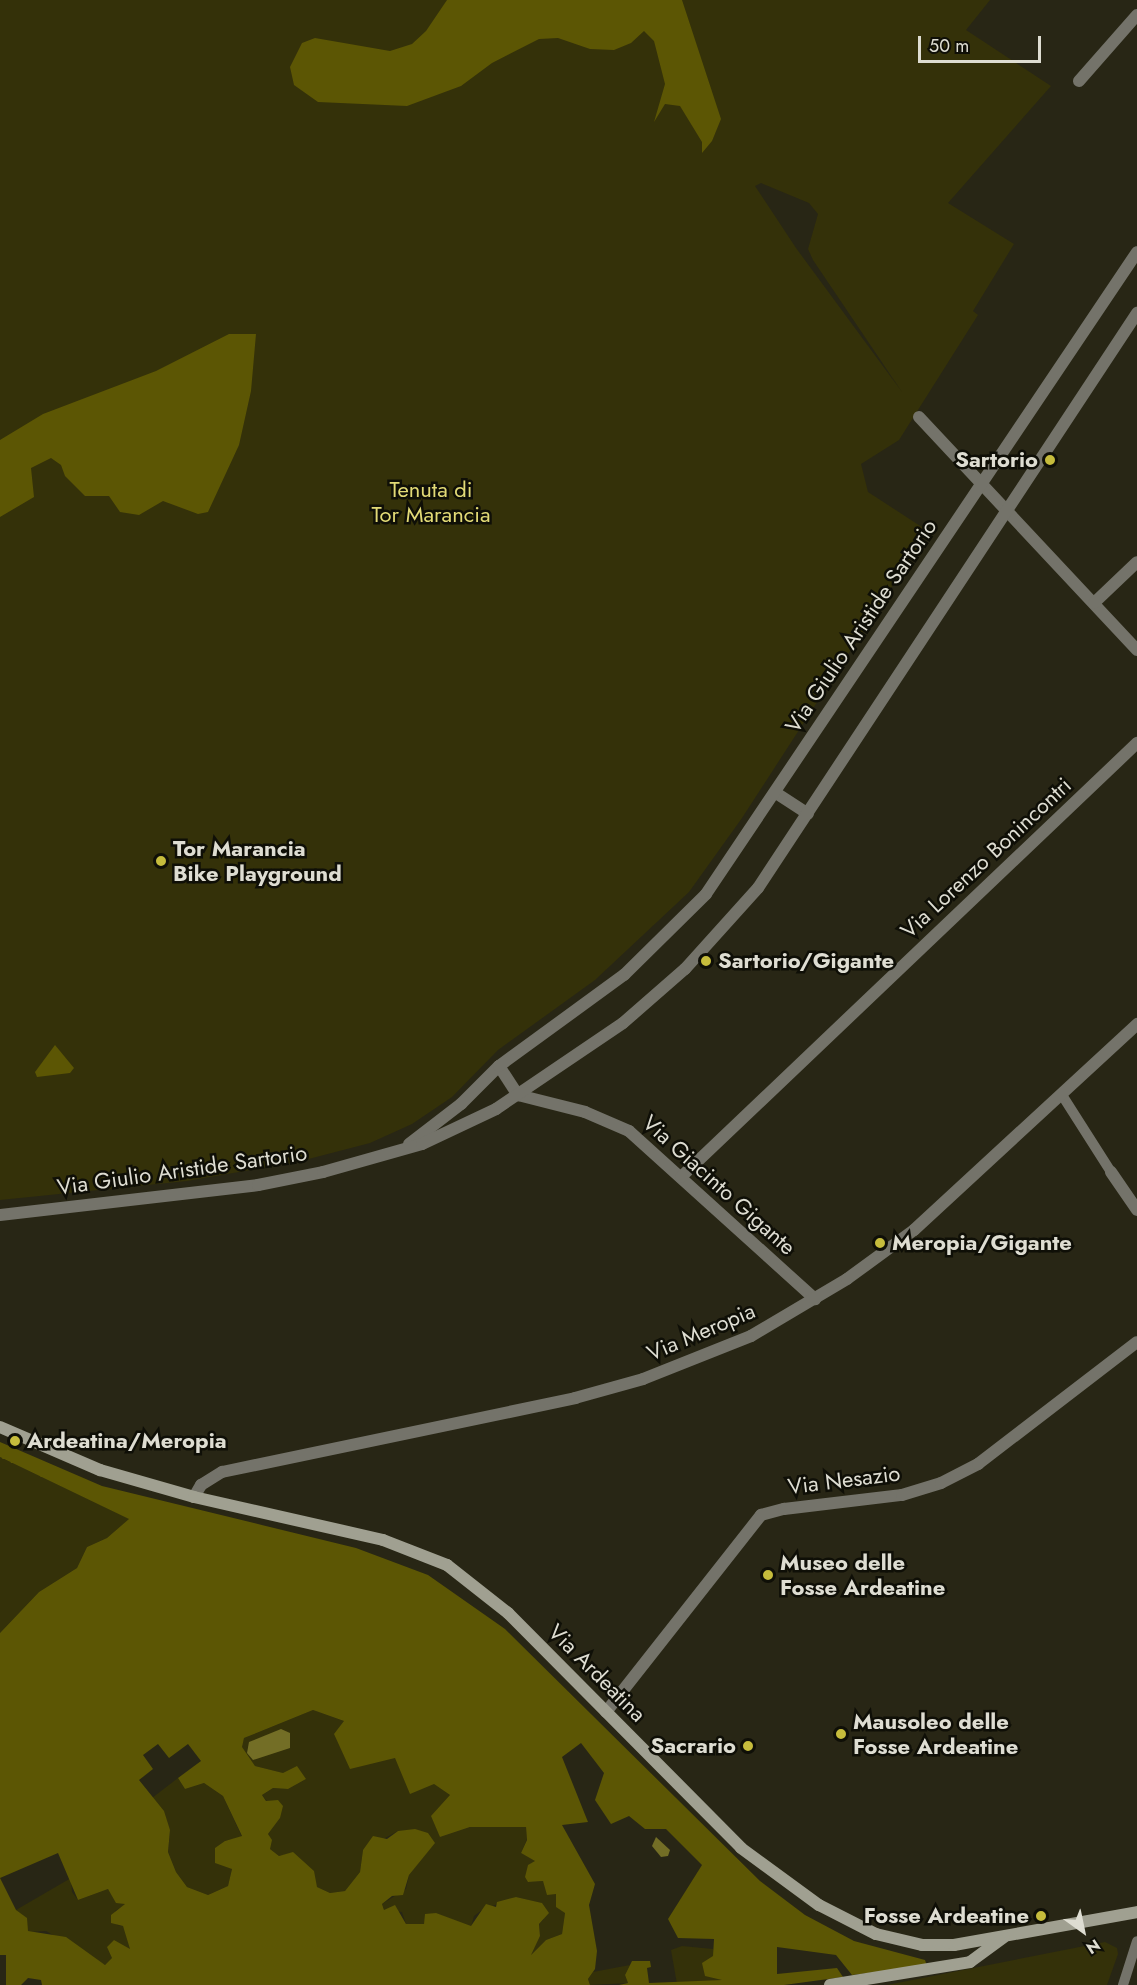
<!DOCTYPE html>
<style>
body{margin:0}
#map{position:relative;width:1137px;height:1985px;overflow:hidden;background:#282615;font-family:Jost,sans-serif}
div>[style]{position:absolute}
.green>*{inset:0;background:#343109}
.forest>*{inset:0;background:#5c5604}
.water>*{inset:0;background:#736e26}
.pedestrian>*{height:10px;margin:-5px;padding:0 5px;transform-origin:5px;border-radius:5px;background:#74736a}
.minor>*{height:12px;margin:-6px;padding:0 6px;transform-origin:6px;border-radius:6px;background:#74736a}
.tertiary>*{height:12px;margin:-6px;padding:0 6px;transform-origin:6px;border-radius:6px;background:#74736a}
.secondary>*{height:12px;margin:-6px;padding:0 6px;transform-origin:6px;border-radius:6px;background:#a0a091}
.dots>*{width:16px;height:16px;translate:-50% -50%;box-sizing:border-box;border:3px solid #0f0f07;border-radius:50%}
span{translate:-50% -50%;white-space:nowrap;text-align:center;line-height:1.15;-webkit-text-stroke:5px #0f0f07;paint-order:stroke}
.poi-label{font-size:22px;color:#deddd2;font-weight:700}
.right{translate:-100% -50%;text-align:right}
.left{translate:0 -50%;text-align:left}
.park-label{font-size:22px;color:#e2da76}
.street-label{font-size:22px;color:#deddd2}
.north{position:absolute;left:1053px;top:1901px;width:60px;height:60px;-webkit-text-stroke:4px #0f0f07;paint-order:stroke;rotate:147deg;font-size:16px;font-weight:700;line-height:24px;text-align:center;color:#deddd2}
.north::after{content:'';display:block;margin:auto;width:21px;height:27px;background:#deddd2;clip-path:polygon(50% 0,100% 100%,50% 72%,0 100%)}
.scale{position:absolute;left:918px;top:36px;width:123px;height:27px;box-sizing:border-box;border:3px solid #deddd2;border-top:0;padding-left:8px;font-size:18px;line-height:21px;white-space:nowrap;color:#deddd2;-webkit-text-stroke:4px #0f0f07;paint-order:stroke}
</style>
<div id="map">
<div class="green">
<i style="clip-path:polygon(evenodd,0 0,990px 0,966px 30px,1051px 86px,948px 203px,1014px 244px,973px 311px,978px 315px,899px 440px,861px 464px,868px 492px,928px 531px,742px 818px,689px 892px,595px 980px,498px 1050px,452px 1097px,412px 1124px,370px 1143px,297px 1162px,187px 1181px,0 1200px,0 0,761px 183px,809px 203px,818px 214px,808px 249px,813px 260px,902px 392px,796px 248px,755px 186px,761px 183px)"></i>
<i style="clip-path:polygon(0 1457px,130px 1519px,107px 1538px,87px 1547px,77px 1568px,39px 1592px,0 1633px)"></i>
<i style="clip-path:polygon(313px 1710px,344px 1721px,450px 1795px,440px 1837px,470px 1827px,526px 1827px,527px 1839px,521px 1853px,536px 1861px,528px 1882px,543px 1881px,556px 1894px,565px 1913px,562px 1934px,546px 1940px,529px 1957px,540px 1936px,539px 1924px,544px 1919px,541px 1903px,516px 1897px,482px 1910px,474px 1916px,471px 1927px,435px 1913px,425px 1924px,406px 1924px,402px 1912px,384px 1910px,382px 1904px,406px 1889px,409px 1875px,418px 1863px,398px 1831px,363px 1850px,360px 1872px,345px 1891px,330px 1893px,317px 1887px,293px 1853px,279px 1856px,270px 1849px,268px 1834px,280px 1818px,262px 1795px,273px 1788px,288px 1789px,306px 1779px,255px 1766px,241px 1747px,244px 1738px)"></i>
<i style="clip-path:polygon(178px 1778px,185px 1789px,204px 1783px,223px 1796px,242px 1837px,225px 1841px,232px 1869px,228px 1886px,208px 1895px,187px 1887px,176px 1872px,168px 1852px,170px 1830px,152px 1798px)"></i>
<i style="clip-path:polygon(71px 1878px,72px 1892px,78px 1900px,108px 1889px,126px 1904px,115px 1911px,117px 1925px,123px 1926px,131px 1942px,130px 1949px,125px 1949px,105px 1965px,46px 1931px,28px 1932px,16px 1910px)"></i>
<i style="clip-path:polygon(1105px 1942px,1117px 1948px,1118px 1954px,1107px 1985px,887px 1985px)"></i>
<i style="clip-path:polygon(682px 1946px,713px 1949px,725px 1980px,677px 1984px,671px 1950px)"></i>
<i style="clip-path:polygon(630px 1965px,625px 1975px,628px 1983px,590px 1985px,588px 1979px,593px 1972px)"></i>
</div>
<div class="forest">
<i style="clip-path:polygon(447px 0,682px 0,721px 119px,712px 141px,702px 153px,702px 142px,680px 106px,665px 104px,654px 122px,665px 84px,654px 41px,644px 31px,631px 43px,614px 50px,590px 49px,558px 38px,539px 39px,492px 63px,461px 86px,407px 106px,318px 102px,294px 85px,290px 67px,302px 43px,315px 38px,390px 51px,412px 44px,426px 31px)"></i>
<i style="clip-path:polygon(229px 334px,256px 334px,251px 391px,239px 445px,208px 512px,198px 514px,163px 501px,139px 515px,120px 512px,109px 496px,85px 496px,65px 476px,61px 465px,51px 458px,31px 468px,34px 497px,0 517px,0 440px,43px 414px,156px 371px)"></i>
<i style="clip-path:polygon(55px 1045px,74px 1068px,70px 1073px,37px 1077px,35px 1072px)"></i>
<i style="clip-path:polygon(evenodd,0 1442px,102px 1486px,356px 1548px,428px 1575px,505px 1629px,760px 1881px,805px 1915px,854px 1941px,925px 1960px,927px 1966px,852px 1975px,836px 1955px,777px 1947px,777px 1974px,837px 1968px,843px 1977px,784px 1985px,619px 1985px,628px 1983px,625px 1975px,632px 1961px,650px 1961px,651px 1967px,647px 1968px,649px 1983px,722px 1980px,705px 1976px,702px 1963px,713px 1956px,714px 1939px,678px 1938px,668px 1919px,702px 1865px,666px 1829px,645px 1829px,629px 1816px,611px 1824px,595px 1800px,604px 1773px,581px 1743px,562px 1757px,588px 1822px,562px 1825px,595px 1884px,589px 1905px,597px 1951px,595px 1969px,588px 1979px,590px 1985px,42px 1985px,41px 1980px,28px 1978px,21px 1985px,6px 1985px,6px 1955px,0 1955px,0 1633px,39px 1592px,77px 1568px,87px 1547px,107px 1538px,129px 1519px,0 1457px,0 1442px,313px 1710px,344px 1721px,334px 1734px,350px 1769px,395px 1758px,410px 1794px,434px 1784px,450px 1795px,431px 1816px,440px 1837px,470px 1827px,526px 1827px,527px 1840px,521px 1853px,535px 1861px,528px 1865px,525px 1877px,528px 1882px,543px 1881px,547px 1895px,556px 1894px,556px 1907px,565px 1913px,562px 1934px,546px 1940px,531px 1955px,540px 1936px,539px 1924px,549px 1913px,542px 1903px,516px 1897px,497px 1902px,496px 1907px,486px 1904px,471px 1926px,436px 1913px,425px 1914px,424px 1924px,406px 1924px,395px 1905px,384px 1910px,382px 1904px,392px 1896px,403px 1895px,409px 1875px,435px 1843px,428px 1833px,415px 1829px,398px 1831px,387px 1839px,373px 1836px,363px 1850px,360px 1872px,345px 1891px,330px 1893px,317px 1887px,314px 1871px,293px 1852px,279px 1856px,270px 1849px,272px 1840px,268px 1834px,280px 1818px,283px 1806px,278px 1800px,266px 1801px,262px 1795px,273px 1788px,288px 1789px,306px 1779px,297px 1766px,283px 1773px,255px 1766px,242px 1747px,244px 1738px,313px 1710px,0 1442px,158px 1744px,169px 1758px,188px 1744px,201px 1761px,178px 1778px,185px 1789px,204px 1783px,223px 1796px,242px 1836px,225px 1841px,215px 1848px,215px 1863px,232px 1869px,228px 1886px,208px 1895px,187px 1887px,176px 1872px,168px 1852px,170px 1830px,164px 1811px,139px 1780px,153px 1769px,143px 1755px,158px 1744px,0 1442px,58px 1853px,78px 1900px,108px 1889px,116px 1903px,125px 1904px,111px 1915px,111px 1923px,123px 1926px,130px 1949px,114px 1940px,107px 1947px,112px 1958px,105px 1965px,66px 1937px,28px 1931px,27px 1918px,16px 1910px,0 1878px,58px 1853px)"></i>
</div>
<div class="water">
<i style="clip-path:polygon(281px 1729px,290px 1733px,290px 1748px,253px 1760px,247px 1753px,249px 1742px)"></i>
<i style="clip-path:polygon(656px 1837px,670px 1850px,668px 1856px,661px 1857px,652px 1846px)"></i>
</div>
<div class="pedestrian">
<i style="left:1062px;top:1095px;width:91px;rotate:57.5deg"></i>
<i style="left:1123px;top:1985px;width:46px;rotate:-72.3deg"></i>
</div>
<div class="minor">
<i style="left:1079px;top:81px;width:88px;rotate:-48.7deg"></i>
<i style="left:919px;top:417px;width:319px;rotate:46.9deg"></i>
<i style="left:1094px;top:603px;width:59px;rotate:-43.6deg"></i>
<i style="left:776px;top:793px;width:38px;rotate:33deg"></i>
<i style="left:499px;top:1066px;width:35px;rotate:57deg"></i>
<i style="left:518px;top:1095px;width:69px;rotate:14.2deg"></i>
<i style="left:585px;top:1112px;width:48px;rotate:23.4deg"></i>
<i style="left:629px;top:1131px;width:251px;rotate:42.1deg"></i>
<i style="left:1111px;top:1172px;width:46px;rotate:55.6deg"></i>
<i style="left:681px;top:1177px;width:630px;rotate:-43.58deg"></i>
<i style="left:194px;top:1497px;width:14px;rotate:-60deg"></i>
<i style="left:201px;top:1485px;width:25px;rotate:-32deg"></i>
<i style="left:222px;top:1472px;width:361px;rotate:-11.8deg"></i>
<i style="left:575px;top:1398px;width:71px;rotate:-15.6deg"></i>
<i style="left:643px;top:1379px;width:116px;rotate:-21.7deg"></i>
<i style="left:751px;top:1336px;width:112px;rotate:-30.7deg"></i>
<i style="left:847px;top:1279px;width:83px;rotate:-36.2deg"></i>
<i style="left:914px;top:1230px;width:304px;rotate:-42.7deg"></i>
<i style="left:606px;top:1712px;width:251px;rotate:-51.8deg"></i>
<i style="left:761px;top:1515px;width:24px;rotate:-15deg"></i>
<i style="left:784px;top:1509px;width:119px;rotate:-6.8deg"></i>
<i style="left:902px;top:1495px;width:41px;rotate:-17.1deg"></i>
<i style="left:941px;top:1483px;width:42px;rotate:-27.2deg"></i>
<i style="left:978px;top:1464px;width:200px;rotate:-37.5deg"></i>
</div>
<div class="tertiary">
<i style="left:409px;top:1144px;width:66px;rotate:-37.6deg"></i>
<i style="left:461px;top:1104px;width:54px;rotate:-45deg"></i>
<i style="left:499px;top:1066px;width:155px;rotate:-36.1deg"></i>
<i style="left:624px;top:975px;width:115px;rotate:-44.6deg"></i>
<i style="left:706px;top:894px;width:773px;rotate:-56.12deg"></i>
<i style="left:0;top:1215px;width:260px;rotate:-6.6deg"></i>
<i style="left:258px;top:1185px;width:66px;rotate:-11.3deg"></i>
<i style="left:323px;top:1172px;width:103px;rotate:-15.8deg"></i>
<i style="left:422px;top:1144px;width:82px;rotate:-25.3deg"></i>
<i style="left:496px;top:1109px;width:153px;rotate:-34.1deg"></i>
<i style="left:623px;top:1023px;width:82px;rotate:-41.1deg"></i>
<i style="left:685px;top:969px;width:109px;rotate:-48deg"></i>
<i style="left:758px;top:888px;width:689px;rotate:-56.61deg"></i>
</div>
<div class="secondary">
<i style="left:0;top:1427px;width:109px;rotate:23.3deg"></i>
<i style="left:100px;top:1470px;width:98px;rotate:16deg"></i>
<i style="left:194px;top:1497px;width:194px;rotate:12.8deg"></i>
<i style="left:383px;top:1540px;width:69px;rotate:21.3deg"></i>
<i style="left:447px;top:1565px;width:78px;rotate:38.2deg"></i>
<i style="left:508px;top:1613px;width:331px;rotate:45.2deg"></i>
<i style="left:741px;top:1848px;width:97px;rotate:36.2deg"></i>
<i style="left:819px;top:1905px;width:64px;rotate:27deg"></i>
<i style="left:876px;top:1934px;width:47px;rotate:13.4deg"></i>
<i style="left:922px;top:1945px;width:32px"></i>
<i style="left:954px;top:1945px;width:186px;rotate:-10.2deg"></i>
<i style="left:830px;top:1985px;width:142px;rotate:-9.3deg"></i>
<i style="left:970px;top:1962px;width:42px;rotate:-36.3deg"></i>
</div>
<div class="dots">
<i style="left:1050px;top:460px;background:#c6bc3c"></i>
<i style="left:161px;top:861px;background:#c6bc3c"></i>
<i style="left:706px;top:961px;background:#c6bc3c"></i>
<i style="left:880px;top:1243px;background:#c6bc3c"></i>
<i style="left:15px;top:1441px;background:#c6bc3c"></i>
<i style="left:768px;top:1575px;background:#c6bc3c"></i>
<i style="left:841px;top:1734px;background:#c6bc3c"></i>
<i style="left:748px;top:1746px;background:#c6bc3c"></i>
<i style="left:1041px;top:1916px;background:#c6bc3c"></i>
</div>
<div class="poi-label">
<span class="right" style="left:1038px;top:460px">Sartorio</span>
<span class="left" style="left:173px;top:861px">Tor Marancia<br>Bike Playground</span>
<span class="left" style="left:718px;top:961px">Sartorio/Gigante</span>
<span class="left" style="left:892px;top:1243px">Meropia/Gigante</span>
<span class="left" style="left:27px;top:1441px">Ardeatina/Meropia</span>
<span class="left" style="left:780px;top:1575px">Museo delle<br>Fosse Ardeatine</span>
<span class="left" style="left:853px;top:1734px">Mausoleo delle<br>Fosse Ardeatine</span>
<span class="right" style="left:736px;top:1746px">Sacrario</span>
<span class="right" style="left:1029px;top:1916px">Fosse Ardeatine</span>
</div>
<div class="park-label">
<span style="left:431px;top:502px">Tenuta di<br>Tor Marancia</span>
</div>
<div class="street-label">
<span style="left:861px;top:626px;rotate:-56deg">Via Giulio Aristide Sartorio</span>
<span style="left:986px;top:858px;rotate:-43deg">Via Lorenzo Bonincontri</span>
<span style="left:182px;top:1170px;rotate:-8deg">Via Giulio Aristide Sartorio</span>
<span style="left:719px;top:1185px;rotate:42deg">Via Giacinto Gigante</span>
<span style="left:701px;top:1332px;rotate:-23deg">Via Meropia</span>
<span style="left:844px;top:1480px;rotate:-7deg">Via Nesazio</span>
<span style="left:597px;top:1673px;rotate:45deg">Via Ardeatina</span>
</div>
<div class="north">N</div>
<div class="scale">50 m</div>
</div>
